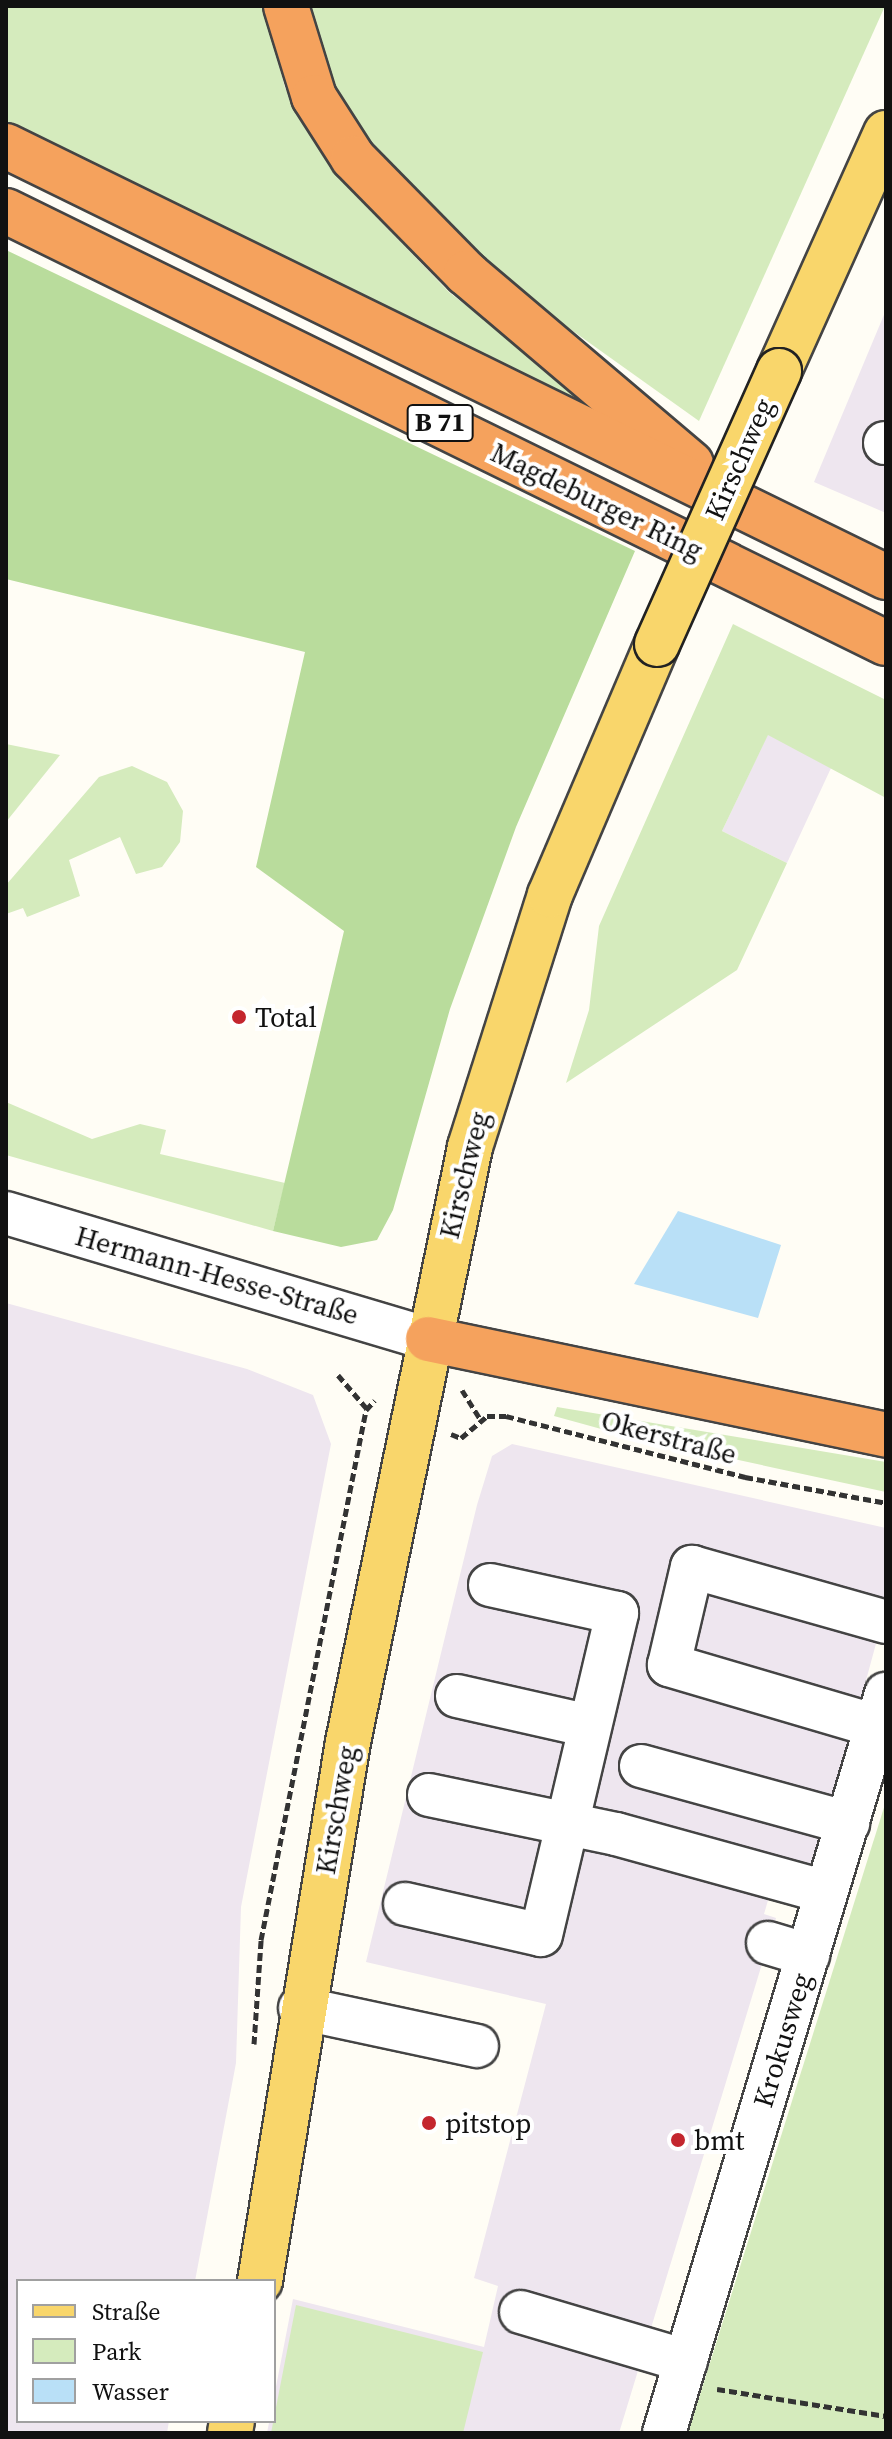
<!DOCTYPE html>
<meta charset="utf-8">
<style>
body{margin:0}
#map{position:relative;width:892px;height:2439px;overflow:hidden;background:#fffdf5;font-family:"Source Serif 4",serif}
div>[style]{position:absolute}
.industrial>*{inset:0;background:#eee6ef}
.green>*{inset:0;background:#d5ebbd}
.forest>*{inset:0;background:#b9dc9c}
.water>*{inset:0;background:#b9e0f7}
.path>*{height:5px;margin-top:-2.5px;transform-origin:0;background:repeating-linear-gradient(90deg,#333 0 8px,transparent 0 12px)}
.roads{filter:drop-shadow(2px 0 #444) drop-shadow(-2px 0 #444) drop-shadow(0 2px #444) drop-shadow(0 -2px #444)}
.minor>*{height:42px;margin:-21px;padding:0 21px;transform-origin:21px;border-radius:21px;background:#fff}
.major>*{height:44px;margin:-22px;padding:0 22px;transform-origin:22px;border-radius:22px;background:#f9d66b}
.highway>*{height:44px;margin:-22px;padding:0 22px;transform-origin:22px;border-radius:22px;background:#f5a25d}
.bridges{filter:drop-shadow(2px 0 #222) drop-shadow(-2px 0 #222) drop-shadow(0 2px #222) drop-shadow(0 -2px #222)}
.major-bridge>*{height:44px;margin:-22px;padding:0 22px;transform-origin:22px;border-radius:22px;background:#f9d66b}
.dots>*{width:22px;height:22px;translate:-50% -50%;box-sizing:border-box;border:4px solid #fff;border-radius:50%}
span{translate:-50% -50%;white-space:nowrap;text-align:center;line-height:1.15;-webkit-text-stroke:8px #fff;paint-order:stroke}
.shield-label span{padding:2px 6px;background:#fff;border:2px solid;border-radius:6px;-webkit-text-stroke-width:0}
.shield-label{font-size:26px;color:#111;font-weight:700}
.street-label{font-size:28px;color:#111}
.poi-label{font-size:28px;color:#111}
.left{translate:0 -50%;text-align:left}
.frame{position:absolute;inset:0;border:8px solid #111;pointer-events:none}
.legend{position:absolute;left:16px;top:2279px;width:260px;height:144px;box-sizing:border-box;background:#fff;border:2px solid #a0a0a0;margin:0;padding:10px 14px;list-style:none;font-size:24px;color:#111}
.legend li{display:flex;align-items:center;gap:16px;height:40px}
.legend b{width:40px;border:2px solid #a0a0a0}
</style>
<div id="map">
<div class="industrial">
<i style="clip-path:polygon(886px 310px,886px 513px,814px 482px)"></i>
<i style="clip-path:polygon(768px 734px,831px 768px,787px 863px,722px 831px)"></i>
<i style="clip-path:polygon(6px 1303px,247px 1369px,313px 1395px,331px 1444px,241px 1907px,236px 2063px,195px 2281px,18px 2281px,18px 2421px,169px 2421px,167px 2433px,6px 2433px)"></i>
<i style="clip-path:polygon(512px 1444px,886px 1528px,886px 1607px,814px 1871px,779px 1863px,764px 1914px,776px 1918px,619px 2433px,267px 2433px,293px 2299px,484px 2347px,498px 2286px,474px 2278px,546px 2004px,366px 1962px,477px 1505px,492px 1456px)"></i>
</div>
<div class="green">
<i style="clip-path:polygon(6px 6px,264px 6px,285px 88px,353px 193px,450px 293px,583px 396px,579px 403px,6px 121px)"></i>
<i style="clip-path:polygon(308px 6px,885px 6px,699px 421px,528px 299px,420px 202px,343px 106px)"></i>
<i style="clip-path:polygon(733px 624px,886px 700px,886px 798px,768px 735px,722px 831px,787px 863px,737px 970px,566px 1083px,589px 1010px,599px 926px)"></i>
<i style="clip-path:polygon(6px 744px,60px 755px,6px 822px)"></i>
<i style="clip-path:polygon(132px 766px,167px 782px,183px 811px,180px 842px,162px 867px,136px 874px,120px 837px,69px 860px,80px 896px,27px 917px,23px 908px,6px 914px,6px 885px,99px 777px)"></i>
<i style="clip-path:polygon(6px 1102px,92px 1139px,140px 1124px,166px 1130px,160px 1154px,285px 1183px,273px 1231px,6px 1155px)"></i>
<i style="clip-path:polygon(557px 1407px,886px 1462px,886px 1492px,623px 1435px,554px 1416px)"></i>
<i style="clip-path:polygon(886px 1801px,886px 2433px,688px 2433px)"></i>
<i style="clip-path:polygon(296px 2305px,483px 2352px,463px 2433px,271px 2433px)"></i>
</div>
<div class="forest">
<i style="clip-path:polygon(6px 250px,635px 551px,516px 827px,450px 1009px,393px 1210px,377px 1240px,341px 1247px,273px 1231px,344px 931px,256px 867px,305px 652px,6px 579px)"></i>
</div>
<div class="water">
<i style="clip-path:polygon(678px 1211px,781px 1245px,758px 1318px,634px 1284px)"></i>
</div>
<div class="path">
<i style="left:338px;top:1375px;width:46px;rotate:49.4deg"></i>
<i style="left:462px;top:1390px;width:36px;rotate:58deg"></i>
<i style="left:451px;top:1434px;width:11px;rotate:22deg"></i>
<i style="left:461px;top:1438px;width:34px;rotate:-40deg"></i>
<i style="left:487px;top:1416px;width:19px"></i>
<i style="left:506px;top:1416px;width:247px;rotate:14.3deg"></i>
<i style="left:745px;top:1477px;width:143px;rotate:10.4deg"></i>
<i style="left:254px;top:2044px;width:104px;rotate:-86.1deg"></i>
<i style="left:261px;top:1940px;width:540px;rotate:-78.79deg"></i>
<i style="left:366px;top:1410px;width:13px;rotate:-48deg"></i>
<i style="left:717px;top:2389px;width:171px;rotate:9.1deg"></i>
</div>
<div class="roads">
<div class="minor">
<i style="left:885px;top:443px;width:1px"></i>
<i style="left:6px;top:1213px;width:440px;rotate:16.6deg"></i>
<i style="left:457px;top:1696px;width:136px;rotate:12.7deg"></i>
<i style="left:876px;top:1726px;width:216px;rotate:-163.6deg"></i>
<i style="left:669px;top:1665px;width:101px;rotate:-76.8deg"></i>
<i style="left:692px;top:1567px;width:202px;rotate:15.8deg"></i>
<i style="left:641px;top:1766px;width:215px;rotate:15.4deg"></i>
<i style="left:429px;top:1795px;width:191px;rotate:11.8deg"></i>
<i style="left:616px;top:1834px;width:218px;rotate:15.4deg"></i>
<i style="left:405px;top:1904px;width:139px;rotate:12.8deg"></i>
<i style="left:541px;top:1935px;width:331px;rotate:-76.7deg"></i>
<i style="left:617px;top:1613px;width:130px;rotate:-167.6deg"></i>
<i style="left:768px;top:1943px;width:42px;rotate:16.7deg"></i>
<i style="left:300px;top:2008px;width:181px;rotate:12.1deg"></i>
<i style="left:521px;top:2312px;width:172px;rotate:16.5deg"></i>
<i style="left:664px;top:2433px;width:772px;rotate:-73.28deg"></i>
</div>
<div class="major">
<i style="left:779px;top:371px;width:261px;rotate:-65.8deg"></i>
<i style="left:260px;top:2281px;width:546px;rotate:-80.73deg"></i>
<i style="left:348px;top:1742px;width:607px;rotate:-78.41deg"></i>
<i style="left:470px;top:1147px;width:264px;rotate:-72.4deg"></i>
<i style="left:550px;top:895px;width:273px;rotate:-66.9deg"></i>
<i style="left:230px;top:2433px;width:12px;rotate:-81deg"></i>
</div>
<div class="highway">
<i style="left:286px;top:6px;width:95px;rotate:72.9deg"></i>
<i style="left:314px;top:97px;width:72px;rotate:57.4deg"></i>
<i style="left:353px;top:158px;width:161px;rotate:45.5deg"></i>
<i style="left:466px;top:273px;width:295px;rotate:40.3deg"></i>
<i style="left:6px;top:146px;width:980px;rotate:26.09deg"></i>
<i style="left:6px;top:211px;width:980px;rotate:26.15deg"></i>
<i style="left:428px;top:1339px;width:468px;rotate:11.8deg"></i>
</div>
</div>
<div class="bridges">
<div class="major-bridge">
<i style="left:657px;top:644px;width:299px;rotate:-65.9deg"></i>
</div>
</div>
<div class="dots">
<i style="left:239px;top:1017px;background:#c4262e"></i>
<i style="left:429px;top:2123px;background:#c4262e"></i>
<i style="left:678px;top:2140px;background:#c4262e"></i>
</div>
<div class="shield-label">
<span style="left:440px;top:423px">B 71</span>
</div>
<div class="street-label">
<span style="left:739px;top:459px;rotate:-66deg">Kirschweg</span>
<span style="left:597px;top:501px;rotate:26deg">Magdeburger Ring</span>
<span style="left:464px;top:1175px;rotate:-76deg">Kirschweg</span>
<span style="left:217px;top:1275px;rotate:16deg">Hermann-Hesse-Straße</span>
<span style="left:669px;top:1437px;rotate:15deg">Okerstraße</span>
<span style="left:336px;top:1810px;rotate:-80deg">Kirschweg</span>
<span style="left:782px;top:2040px;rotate:-73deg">Krokusweg</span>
</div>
<div class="poi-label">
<span class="left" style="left:255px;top:1017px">Total</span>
<span class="left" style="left:445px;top:2123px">pitstop</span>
<span class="left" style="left:694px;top:2140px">bmt</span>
</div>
<div class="frame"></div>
<ul class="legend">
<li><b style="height:10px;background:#f9d66b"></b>Straße</li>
<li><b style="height:22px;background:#d5ebbd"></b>Park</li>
<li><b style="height:22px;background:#b9e0f7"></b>Wasser</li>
</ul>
</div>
